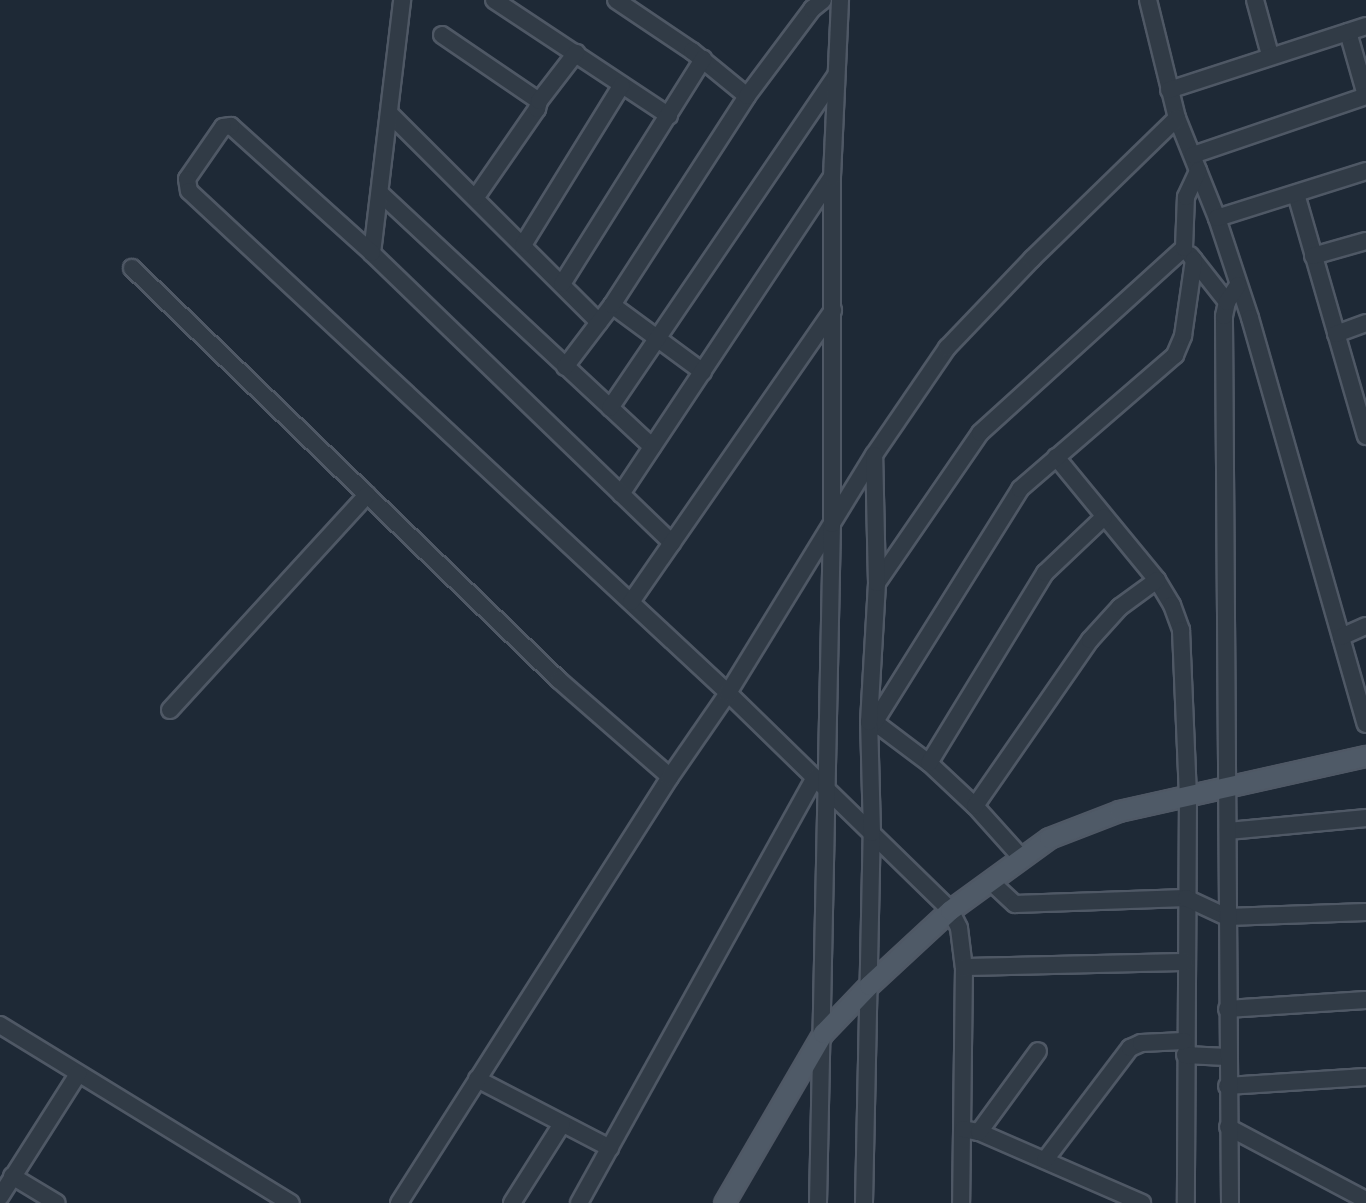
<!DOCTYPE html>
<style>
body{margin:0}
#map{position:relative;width:1366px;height:1203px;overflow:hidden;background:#1e2936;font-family:Lato,sans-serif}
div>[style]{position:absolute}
.roads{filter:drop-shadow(2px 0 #4f5865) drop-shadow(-2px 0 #4f5865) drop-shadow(0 2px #4f5865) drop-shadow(0 -2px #4f5865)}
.minor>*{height:16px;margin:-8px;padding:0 8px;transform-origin:8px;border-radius:8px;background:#313b46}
.major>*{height:19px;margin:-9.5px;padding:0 9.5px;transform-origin:9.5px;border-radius:9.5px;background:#4f5a67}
span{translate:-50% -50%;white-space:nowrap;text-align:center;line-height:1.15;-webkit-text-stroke:7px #17202b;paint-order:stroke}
</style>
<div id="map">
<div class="roads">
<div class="minor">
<i style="left:494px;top:0;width:210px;rotate:33.5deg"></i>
<i style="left:616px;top:0;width:92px;rotate:33.9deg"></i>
<i style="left:692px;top:51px;width:71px;rotate:39.3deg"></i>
<i style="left:1148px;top:0;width:122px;rotate:76.2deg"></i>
<i style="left:1177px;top:118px;width:108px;rotate:68.2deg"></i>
<i style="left:1217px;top:218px;width:105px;rotate:71.7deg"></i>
<i style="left:1250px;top:318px;width:422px;rotate:74.1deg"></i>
<i style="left:1255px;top:0;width:57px;rotate:74.7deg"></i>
<i style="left:1348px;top:32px;width:66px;rotate:74.1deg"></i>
<i style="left:442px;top:35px;width:117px;rotate:34.2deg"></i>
<i style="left:1169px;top:90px;width:207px;rotate:-18deg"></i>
<i style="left:390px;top:114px;width:295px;rotate:44.9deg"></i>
<i style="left:1193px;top:155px;width:183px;rotate:-18.8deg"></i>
<i style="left:380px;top:193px;width:372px;rotate:43deg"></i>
<i style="left:1296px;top:194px;width:252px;rotate:73.9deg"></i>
<i style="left:476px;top:197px;width:107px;rotate:-55.3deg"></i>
<i style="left:537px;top:109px;width:8px;rotate:-76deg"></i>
<i style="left:539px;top:101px;width:61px;rotate:-52.4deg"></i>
<i style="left:1217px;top:218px;width:156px;rotate:-17.5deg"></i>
<i style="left:523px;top:245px;width:188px;rotate:-58.3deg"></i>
<i style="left:372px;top:253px;width:255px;rotate:-83.2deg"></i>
<i style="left:1190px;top:255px;width:60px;rotate:51.8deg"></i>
<i style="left:1313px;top:256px;width:55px;rotate:-15.8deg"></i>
<i style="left:132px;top:268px;width:593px;rotate:43.98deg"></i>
<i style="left:559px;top:680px;width:147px;rotate:41.1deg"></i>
<i style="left:562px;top:284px;width:266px;rotate:-57.9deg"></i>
<i style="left:612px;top:305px;width:113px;rotate:36.4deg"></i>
<i style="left:1336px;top:334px;width:32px;rotate:-20deg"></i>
<i style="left:565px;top:367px;width:78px;rotate:-52.8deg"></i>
<i style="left:612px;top:305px;width:249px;rotate:-57.1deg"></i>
<i style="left:747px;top:96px;width:109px;rotate:-53.2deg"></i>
<i style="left:812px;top:9px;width:14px;rotate:-39deg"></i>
<i style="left:610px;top:408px;width:402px;rotate:-55.8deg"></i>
<i style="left:1056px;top:457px;width:159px;rotate:50.6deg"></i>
<i style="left:1157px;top:580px;width:29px;rotate:59deg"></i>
<i style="left:1172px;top:605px;width:27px;rotate:70deg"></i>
<i style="left:1181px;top:630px;width:164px;rotate:87.6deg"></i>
<i style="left:1188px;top:794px;width:409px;rotate:90.3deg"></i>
<i style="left:621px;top:494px;width:381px;rotate:-56.4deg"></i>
<i style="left:672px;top:543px;width:417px;rotate:-136deg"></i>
<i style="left:372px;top:253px;width:190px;rotate:-138deg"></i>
<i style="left:231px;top:126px;width:8px;rotate:173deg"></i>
<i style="left:223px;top:127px;width:63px;rotate:124.7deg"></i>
<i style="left:187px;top:179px;width:12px;rotate:81deg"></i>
<i style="left:189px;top:191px;width:737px;rotate:42.96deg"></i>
<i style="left:728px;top:693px;width:310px;rotate:44.3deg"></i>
<i style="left:950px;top:910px;width:20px;rotate:63deg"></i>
<i style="left:959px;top:928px;width:39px;rotate:83deg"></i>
<i style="left:964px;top:967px;width:236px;rotate:90.7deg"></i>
<i style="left:877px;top:583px;width:182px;rotate:-55.5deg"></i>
<i style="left:980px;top:433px;width:275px;rotate:-42.2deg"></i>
<i style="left:1184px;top:248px;width:51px;rotate:-87.8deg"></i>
<i style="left:1186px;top:197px;width:29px;rotate:-65deg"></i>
<i style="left:631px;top:602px;width:355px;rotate:-55.3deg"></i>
<i style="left:1341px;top:637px;width:27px;rotate:-24deg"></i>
<i style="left:170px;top:710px;width:292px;rotate:-47.5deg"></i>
<i style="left:869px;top:722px;width:13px;rotate:23deg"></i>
<i style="left:881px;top:727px;width:60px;rotate:36.9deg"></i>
<i style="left:929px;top:763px;width:63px;rotate:43.1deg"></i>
<i style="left:975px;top:806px;width:69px;rotate:48deg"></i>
<i style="left:874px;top:723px;width:276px;rotate:-58deg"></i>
<i style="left:1020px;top:489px;width:205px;rotate:-40.8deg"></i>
<i style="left:1175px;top:355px;width:21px;rotate:-67deg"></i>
<i style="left:1183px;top:336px;width:77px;rotate:-81.8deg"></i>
<i style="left:929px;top:763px;width:223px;rotate:-58.6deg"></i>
<i style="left:1045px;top:573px;width:81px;rotate:-43.5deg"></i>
<i style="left:975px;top:806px;width:202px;rotate:-55.3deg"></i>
<i style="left:1090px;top:640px;width:45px;rotate:-47.7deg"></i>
<i style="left:1120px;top:607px;width:46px;rotate:-36.1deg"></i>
<i style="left:1228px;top:831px;width:139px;rotate:-5.4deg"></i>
<i style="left:990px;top:881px;width:34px;rotate:43deg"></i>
<i style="left:1015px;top:904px;width:171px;rotate:-2deg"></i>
<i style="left:1186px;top:898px;width:45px;rotate:24.9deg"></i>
<i style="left:1227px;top:917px;width:139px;rotate:-2.1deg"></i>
<i style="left:964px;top:967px;width:221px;rotate:-1.3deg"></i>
<i style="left:1227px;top:1009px;width:139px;rotate:-3.7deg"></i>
<i style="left:0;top:1025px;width:341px;rotate:31.5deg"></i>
<i style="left:1185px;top:1055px;width:42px;rotate:2.7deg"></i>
<i style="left:477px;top:1079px;width:150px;rotate:27.4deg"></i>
<i style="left:1227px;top:1086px;width:139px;rotate:-3.7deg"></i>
<i style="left:1228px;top:1127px;width:156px;rotate:27.9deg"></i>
<i style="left:963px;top:1129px;width:16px;rotate:11deg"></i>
<i style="left:979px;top:1132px;width:178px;rotate:23.5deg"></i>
<i style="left:979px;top:1132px;width:100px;rotate:-53.9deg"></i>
<i style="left:1045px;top:1160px;width:141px;rotate:-52.8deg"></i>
<i style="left:1130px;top:1048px;width:12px;rotate:-24deg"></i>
<i style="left:1141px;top:1043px;width:43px;rotate:-2.7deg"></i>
<i style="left:12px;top:1176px;width:52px;rotate:31deg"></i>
<i style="left:0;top:1197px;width:146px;rotate:-57.6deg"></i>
<i style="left:399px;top:1203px;width:505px;rotate:-57.54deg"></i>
<i style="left:670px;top:777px;width:102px;rotate:-55.4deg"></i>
<i style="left:728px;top:693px;width:279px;rotate:-58.5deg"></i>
<i style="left:874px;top:455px;width:130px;rotate:-55.7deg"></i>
<i style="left:947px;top:348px;width:123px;rotate:-46.3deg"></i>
<i style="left:1032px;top:259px;width:202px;rotate:-44.2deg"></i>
<i style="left:512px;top:1203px;width:93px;rotate:-57.7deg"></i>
<i style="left:579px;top:1203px;width:486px;rotate:-61deg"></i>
<i style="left:818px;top:1203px;width:679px;rotate:-88.82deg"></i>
<i style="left:832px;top:524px;width:347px;rotate:-90deg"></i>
<i style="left:832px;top:177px;width:177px;rotate:-87.4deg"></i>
<i style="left:864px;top:1203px;width:370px;rotate:-88.8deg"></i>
<i style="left:872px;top:833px;width:111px;rotate:-91.5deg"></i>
<i style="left:869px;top:722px;width:139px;rotate:-86.7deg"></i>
<i style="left:877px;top:583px;width:128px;rotate:-91.3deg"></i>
<i style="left:1230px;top:1203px;width:887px;rotate:-90.39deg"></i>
<i style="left:1224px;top:316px;width:14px;rotate:-78deg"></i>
<i style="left:1227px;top:302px;width:20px;rotate:-57deg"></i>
</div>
<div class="major">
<i style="left:724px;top:1203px;width:197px;rotate:-59.8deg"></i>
<i style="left:823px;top:1033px;width:66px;rotate:-46.2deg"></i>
<i style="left:869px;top:985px;width:110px;rotate:-42.8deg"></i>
<i style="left:950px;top:910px;width:122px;rotate:-36deg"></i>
<i style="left:1049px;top:838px;width:75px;rotate:-21.1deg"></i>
<i style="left:1119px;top:811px;width:253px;rotate:-12.6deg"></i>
</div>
</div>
</div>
